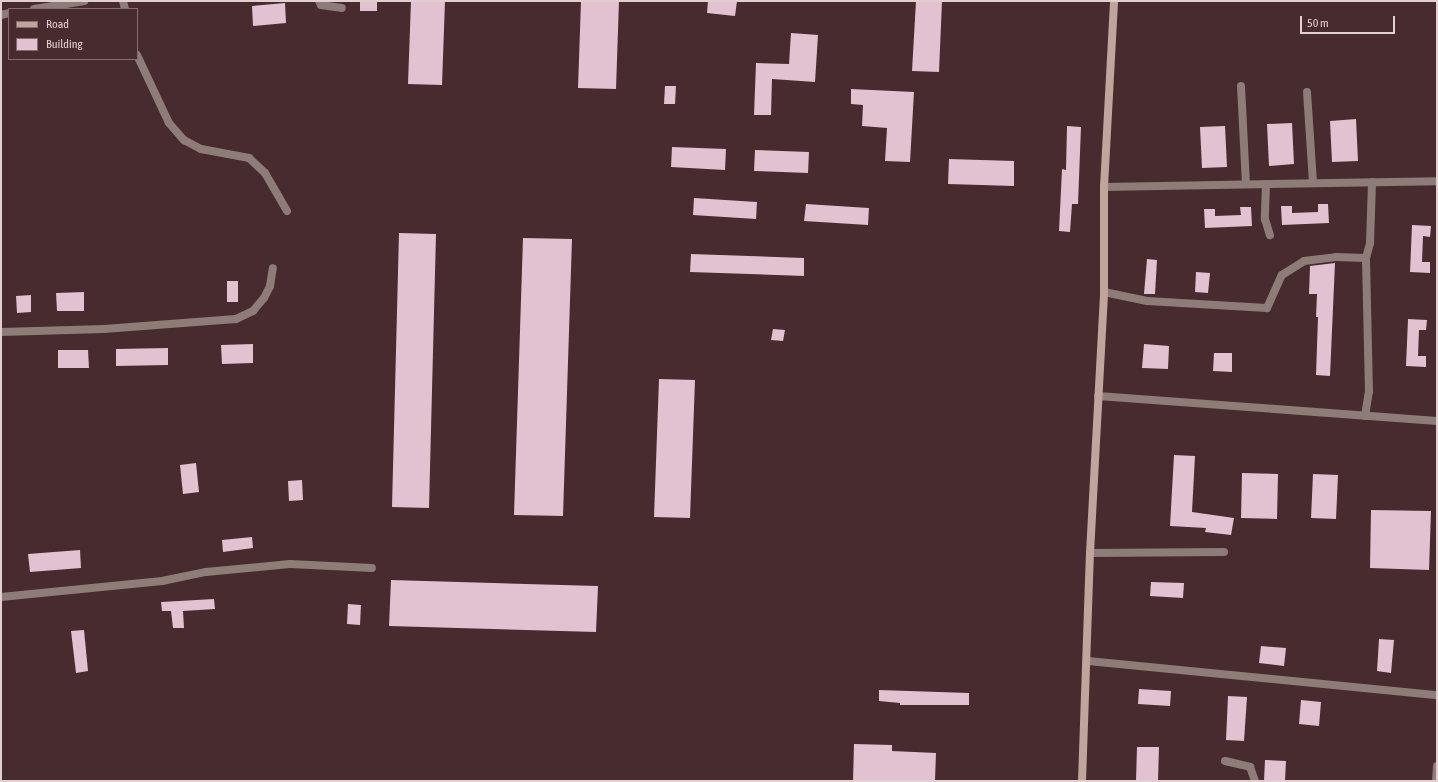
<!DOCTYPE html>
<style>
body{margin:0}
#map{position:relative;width:1438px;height:782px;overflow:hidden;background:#472b2e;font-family:"Asap Condensed",sans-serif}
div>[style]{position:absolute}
.building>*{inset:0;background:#e2c1d1}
.service>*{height:8px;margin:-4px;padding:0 4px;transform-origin:4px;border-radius:4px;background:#8d7c77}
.minor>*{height:8px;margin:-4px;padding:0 4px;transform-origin:4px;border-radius:4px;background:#8d7c77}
.secondary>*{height:8px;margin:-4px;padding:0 4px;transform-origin:4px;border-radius:4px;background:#c0a59d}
span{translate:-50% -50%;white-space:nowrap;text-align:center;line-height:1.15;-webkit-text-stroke:4px #472b2e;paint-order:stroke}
.frame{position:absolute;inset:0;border:2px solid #e2cfd0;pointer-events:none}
.legend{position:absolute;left:8px;top:8px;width:130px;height:52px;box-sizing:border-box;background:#472b2e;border:1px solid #856d6f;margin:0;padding:5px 7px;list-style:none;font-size:12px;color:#e2cfd0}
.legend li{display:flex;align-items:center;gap:8px;height:20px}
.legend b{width:20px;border:1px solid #856d6f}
.scale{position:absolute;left:1300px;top:16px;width:95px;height:18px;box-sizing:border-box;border:2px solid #e2cfd0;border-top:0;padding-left:5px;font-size:12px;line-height:14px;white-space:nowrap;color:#e2cfd0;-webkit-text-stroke:3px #472b2e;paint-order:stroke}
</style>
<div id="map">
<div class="building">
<i style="clip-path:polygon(360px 1px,377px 1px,377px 11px,360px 11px)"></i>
<i style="clip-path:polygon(411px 1px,445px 1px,442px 85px,408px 84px)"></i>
<i style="clip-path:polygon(581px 1px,619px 1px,616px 89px,578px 88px)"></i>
<i style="clip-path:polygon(708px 1px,737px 1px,735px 16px,707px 13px)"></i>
<i style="clip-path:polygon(916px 1px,942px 1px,939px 72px,912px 71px)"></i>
<i style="clip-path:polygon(285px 3px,286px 23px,253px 26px,252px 6px)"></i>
<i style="clip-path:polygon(791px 33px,818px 35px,815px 82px,772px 79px,771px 115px,754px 115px,756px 63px,789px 64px)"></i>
<i style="clip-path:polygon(665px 86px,676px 86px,675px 104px,664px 104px)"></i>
<i style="clip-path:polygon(851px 89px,914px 92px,910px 162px,885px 161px,887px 128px,862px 126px,863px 105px,851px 104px)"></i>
<i style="clip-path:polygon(1356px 119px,1358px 161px,1332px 162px,1330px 121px)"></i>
<i style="clip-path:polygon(1292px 123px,1294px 164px,1269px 166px,1267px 124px)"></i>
<i style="clip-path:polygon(1067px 126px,1081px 127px,1078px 204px,1072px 204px,1070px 232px,1059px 231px,1062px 169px,1066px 170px)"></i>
<i style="clip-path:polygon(1225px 126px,1227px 167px,1202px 168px,1200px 127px)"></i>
<i style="clip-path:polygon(672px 147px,726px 149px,725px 170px,671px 167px)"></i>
<i style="clip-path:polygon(755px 150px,809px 152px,808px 173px,754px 171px)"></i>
<i style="clip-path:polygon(949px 159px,1014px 161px,1014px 186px,948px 184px)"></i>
<i style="clip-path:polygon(694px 198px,757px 202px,756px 219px,693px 215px)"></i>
<i style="clip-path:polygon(806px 204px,869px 208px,868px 225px,804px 221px)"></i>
<i style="clip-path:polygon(1318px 204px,1328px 204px,1329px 223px,1282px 225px,1281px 206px,1292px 206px,1292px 213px,1318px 212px)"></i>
<i style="clip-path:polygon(1240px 207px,1251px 207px,1252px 226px,1205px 228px,1204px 209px,1215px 209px,1215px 216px,1241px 215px)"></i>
<i style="clip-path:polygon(1412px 225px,1431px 226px,1430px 237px,1423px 236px,1422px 262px,1430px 262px,1430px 273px,1410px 272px)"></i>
<i style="clip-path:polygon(399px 233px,436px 234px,429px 508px,392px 507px)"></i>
<i style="clip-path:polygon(523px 238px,572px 239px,563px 516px,514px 515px)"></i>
<i style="clip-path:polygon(691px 254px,804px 258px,804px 276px,690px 272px)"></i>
<i style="clip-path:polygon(1147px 259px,1157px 260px,1155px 294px,1144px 294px)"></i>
<i style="clip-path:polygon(1335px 263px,1330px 376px,1316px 375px,1318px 317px,1316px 317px,1317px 294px,1309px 294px,1310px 266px)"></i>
<i style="clip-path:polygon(1196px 272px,1210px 273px,1208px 293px,1195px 292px)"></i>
<i style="clip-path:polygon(227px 281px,238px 281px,238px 302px,227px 302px)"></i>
<i style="clip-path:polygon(84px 292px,84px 311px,57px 311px,56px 293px)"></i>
<i style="clip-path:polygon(31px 295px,31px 312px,17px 313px,16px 296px)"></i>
<i style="clip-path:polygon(1408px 319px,1427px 320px,1426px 330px,1419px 330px,1418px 356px,1426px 356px,1426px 367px,1406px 366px)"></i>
<i style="clip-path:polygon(773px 329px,785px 330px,783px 341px,771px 340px)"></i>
<i style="clip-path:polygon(253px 344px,253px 363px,222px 364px,221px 345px)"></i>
<i style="clip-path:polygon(1144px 344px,1169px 346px,1168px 369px,1142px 368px)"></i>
<i style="clip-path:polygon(168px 348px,168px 365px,116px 366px,116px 349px)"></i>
<i style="clip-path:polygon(58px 350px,88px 350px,89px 368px,58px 368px)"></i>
<i style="clip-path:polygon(1214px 353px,1232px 353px,1232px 372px,1213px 371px)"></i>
<i style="clip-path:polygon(659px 379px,695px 380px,690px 518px,654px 517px)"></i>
<i style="clip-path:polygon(1174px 455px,1195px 456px,1192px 512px,1234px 518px,1231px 535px,1205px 532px,1206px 528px,1170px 526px)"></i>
<i style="clip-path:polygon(196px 463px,199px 492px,183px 494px,180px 465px)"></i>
<i style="clip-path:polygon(1242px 473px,1278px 474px,1277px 519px,1241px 518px)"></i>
<i style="clip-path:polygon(1313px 474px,1338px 475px,1336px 519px,1311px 518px)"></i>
<i style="clip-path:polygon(302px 480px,303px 500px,289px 501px,288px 481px)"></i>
<i style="clip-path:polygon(1371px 510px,1431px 511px,1429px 570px,1370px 568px)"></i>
<i style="clip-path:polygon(252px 537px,253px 548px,223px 552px,222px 540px)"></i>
<i style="clip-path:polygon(80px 550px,81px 568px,30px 572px,28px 554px)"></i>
<i style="clip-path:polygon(391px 580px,598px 586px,596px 632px,389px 626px)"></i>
<i style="clip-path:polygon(1151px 582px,1184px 583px,1183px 598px,1150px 596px)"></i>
<i style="clip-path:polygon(214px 599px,215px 609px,183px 611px,184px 628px,173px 628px,171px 611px,162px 611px,161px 602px)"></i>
<i style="clip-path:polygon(348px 604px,361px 605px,360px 625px,347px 624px)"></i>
<i style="clip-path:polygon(84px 630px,88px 671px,76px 673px,71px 631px)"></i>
<i style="clip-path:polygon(1379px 639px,1394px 640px,1391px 673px,1377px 671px)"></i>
<i style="clip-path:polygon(1261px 646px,1286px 648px,1284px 666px,1259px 663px)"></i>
<i style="clip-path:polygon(1139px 689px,1171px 691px,1170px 706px,1138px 704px)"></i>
<i style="clip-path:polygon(879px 690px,969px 693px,969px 705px,900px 705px,900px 703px,879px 701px)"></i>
<i style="clip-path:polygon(1228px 696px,1247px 697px,1244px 741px,1226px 740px)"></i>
<i style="clip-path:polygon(1301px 700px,1321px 702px,1319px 726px,1299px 724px)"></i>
<i style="clip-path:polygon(854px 744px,892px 745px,892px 751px,936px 753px,935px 781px,853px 781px)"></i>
<i style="clip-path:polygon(1137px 747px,1159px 747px,1158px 781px,1136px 781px)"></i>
<i style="clip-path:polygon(1265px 760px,1286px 761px,1285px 781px,1264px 781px)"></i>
</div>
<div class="service">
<i style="left:123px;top:1px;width:8px;rotate:76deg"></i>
<i style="left:319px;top:1px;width:4px;rotate:63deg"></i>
<i style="left:321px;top:5px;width:21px;rotate:8deg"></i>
<i style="left:137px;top:55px;width:75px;rotate:64.8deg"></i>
<i style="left:169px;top:123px;width:23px;rotate:49deg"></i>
<i style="left:184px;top:140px;width:19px;rotate:28deg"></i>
<i style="left:201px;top:149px;width:49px;rotate:10.6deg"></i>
<i style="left:249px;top:158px;width:22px;rotate:43deg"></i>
<i style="left:265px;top:173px;width:44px;rotate:59.9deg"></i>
<i style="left:1241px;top:86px;width:98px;rotate:87.1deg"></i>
<i style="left:1307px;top:92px;width:90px;rotate:86.2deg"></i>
<i style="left:1266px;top:184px;width:35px;rotate:92deg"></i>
<i style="left:1265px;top:219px;width:17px;rotate:73deg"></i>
<i style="left:1104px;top:292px;width:44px;rotate:11.8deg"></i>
<i style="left:1147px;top:301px;width:120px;rotate:3.3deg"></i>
<i style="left:1267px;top:308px;width:36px;rotate:-66deg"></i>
<i style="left:1282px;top:275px;width:26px;rotate:-32deg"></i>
<i style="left:1304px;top:261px;width:32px;rotate:-7deg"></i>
<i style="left:1336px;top:257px;width:30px;rotate:2deg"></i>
<i style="left:1090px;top:553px;width:134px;rotate:-0.4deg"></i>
<i style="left:1225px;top:761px;width:26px;rotate:13deg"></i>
<i style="left:1250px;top:767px;width:15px;rotate:70deg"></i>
</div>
<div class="minor">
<i style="left:34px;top:9px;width:51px;rotate:-9.1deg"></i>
<i style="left:1px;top:15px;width:8px;rotate:-14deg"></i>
<i style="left:1104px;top:187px;width:333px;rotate:-1deg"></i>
<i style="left:1px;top:332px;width:103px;rotate:-1.7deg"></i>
<i style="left:104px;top:329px;width:132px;rotate:-4.3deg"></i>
<i style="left:236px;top:319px;width:19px;rotate:-25deg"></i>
<i style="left:253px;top:311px;width:17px;rotate:-50deg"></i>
<i style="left:264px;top:298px;width:13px;rotate:-63deg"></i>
<i style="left:270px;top:286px;width:18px;rotate:-81deg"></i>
<i style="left:1098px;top:396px;width:340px;rotate:4.2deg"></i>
<i style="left:1365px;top:416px;width:24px;rotate:-81deg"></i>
<i style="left:1369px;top:392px;width:134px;rotate:-91.3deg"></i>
<i style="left:1366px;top:258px;width:16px;rotate:-75deg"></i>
<i style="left:1370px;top:243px;width:61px;rotate:-88.1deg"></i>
<i style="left:1px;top:597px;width:162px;rotate:-5.7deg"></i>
<i style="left:162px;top:581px;width:45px;rotate:-11.6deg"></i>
<i style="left:206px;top:572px;width:84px;rotate:-5.4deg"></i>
<i style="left:290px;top:564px;width:82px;rotate:2.8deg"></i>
<i style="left:1088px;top:661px;width:351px;rotate:5.6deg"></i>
<i style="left:1436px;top:781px;width:15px;rotate:-86deg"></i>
</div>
<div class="secondary">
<i style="left:1082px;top:781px;width:228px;rotate:-88deg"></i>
<i style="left:1090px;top:553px;width:261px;rotate:-86.9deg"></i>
<i style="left:1104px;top:292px;width:105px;rotate:-90deg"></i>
<i style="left:1104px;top:187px;width:186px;rotate:-86.9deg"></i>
</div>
<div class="frame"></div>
<ul class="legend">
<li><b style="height:5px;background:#c0a59d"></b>Road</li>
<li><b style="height:11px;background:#e2c1d1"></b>Building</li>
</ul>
<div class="scale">50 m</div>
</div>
